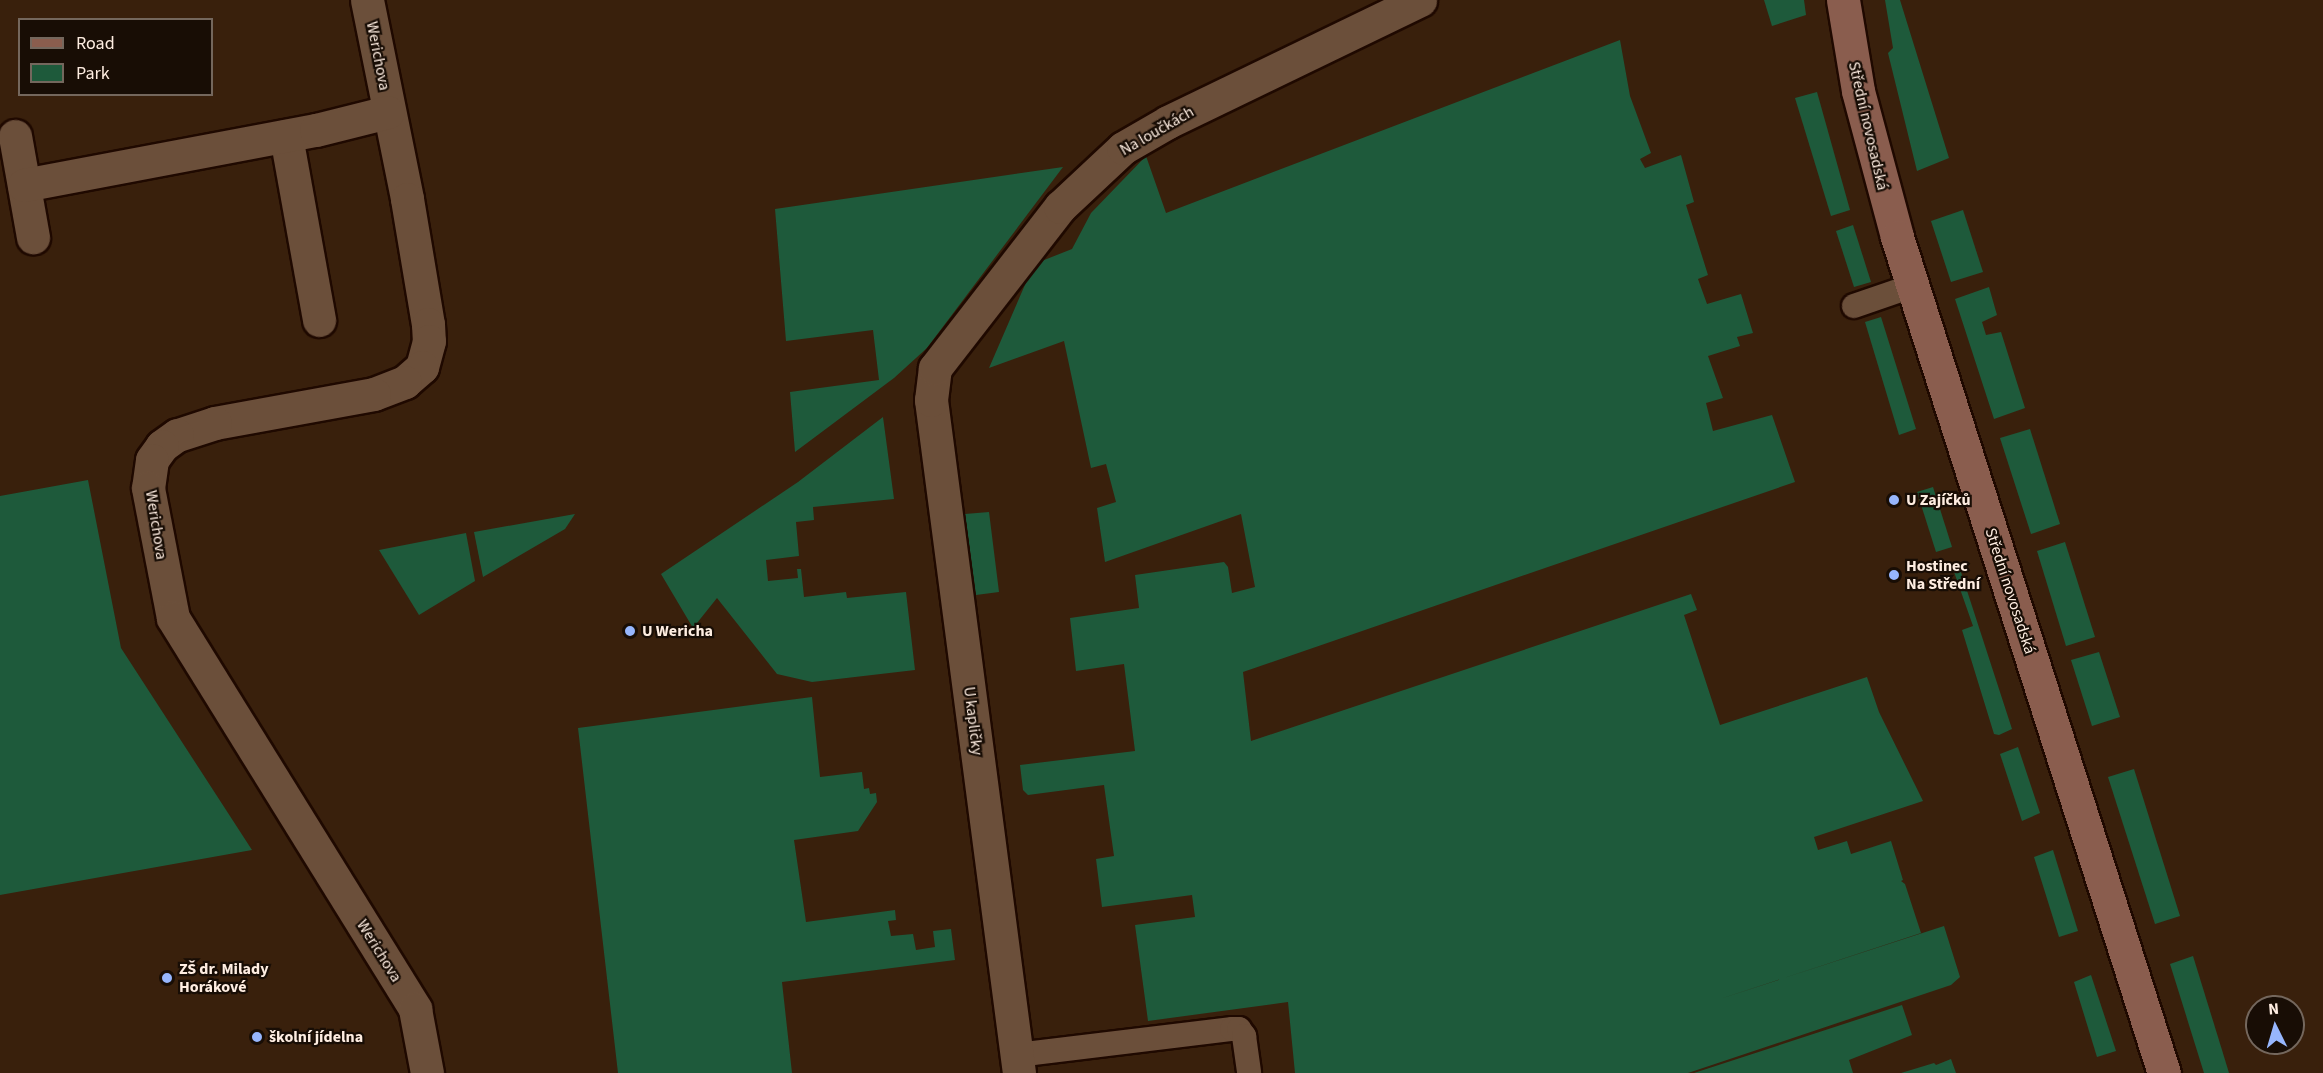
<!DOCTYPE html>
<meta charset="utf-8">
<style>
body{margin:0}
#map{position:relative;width:2323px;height:1073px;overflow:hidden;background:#39200c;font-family:"Source Sans 3",sans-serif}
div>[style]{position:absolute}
.green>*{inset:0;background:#1e5a3b}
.roads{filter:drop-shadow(2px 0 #1f0900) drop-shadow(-2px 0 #1f0900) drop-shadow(0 2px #1f0900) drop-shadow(0 -2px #1f0900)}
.service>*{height:24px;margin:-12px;padding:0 12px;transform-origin:12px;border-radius:12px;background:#6b4f3a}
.minor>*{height:33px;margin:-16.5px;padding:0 16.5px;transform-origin:16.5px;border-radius:16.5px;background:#6b4f3a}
.secondary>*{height:33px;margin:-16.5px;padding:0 16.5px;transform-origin:16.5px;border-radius:16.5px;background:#8a5d4e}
.dots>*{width:16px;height:16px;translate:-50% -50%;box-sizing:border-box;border:3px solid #180d05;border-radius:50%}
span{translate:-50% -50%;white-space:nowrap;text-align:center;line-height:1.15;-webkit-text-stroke:4.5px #180d05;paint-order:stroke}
.street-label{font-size:16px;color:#feede1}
.poi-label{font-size:16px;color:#feede1;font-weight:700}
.left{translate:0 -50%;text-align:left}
.legend{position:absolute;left:18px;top:18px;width:195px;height:78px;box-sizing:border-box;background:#180d05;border:2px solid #74675d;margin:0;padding:8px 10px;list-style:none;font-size:18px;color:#feede1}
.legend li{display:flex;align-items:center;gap:12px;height:30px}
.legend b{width:30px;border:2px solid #74675d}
.north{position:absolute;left:2245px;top:995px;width:60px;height:60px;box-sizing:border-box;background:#180d05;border:2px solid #74675d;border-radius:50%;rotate:355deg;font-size:16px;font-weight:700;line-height:24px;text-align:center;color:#feede1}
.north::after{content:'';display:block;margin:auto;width:21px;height:27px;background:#97b6fd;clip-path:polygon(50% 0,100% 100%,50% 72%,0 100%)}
</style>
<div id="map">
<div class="green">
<i style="clip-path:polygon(1764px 0,1804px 0,1806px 15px,1772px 26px)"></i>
<i style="clip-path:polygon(1885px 0,1900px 0,1949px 158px,1917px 171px,1888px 53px,1893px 48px)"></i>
<i style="clip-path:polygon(1620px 40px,1630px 96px,1651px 153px,1640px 159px,1645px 168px,1681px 155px,1694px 202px,1686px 205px,1708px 275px,1698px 279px,1707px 304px,1741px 294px,1753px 333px,1737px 337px,1740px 346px,1708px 356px,1723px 398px,1706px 403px,1713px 431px,1772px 415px,1795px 482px,1243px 672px,1251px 741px,1691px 594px,1697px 610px,1684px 615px,1720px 725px,1867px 677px,1879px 712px,1923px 801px,1814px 837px,1818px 850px,1847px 841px,1851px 854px,1891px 841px,1903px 880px,1901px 881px,1905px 884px,1921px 933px,1717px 1000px,1944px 926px,1960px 977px,1951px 985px,1688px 1073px,1295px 1073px,1288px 1002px,1148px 1021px,1135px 925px,1195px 917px,1192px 895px,1102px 907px,1096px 859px,1114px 856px,1104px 785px,1028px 795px,1023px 790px,1020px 765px,1135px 751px,1124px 664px,1076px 671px,1070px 618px,1139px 608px,1135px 575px,1224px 562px,1228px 567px,1232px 593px,1255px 587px,1241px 514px,1105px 562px,1097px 508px,1116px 502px,1106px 464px,1091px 468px,1064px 341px,989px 368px,1034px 264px,1072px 249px,1091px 213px,1146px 156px,1166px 213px)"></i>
<i style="clip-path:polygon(1817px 92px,1850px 210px,1831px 216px,1795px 98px)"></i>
<i style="clip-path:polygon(1063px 167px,927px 348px,894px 378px,795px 452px,790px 392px,879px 380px,873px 330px,786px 341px,775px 209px)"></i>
<i style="clip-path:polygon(1963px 210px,1983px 272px,1951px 282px,1931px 221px)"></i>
<i style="clip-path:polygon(1853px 225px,1871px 282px,1854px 287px,1836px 231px)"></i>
<i style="clip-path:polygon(1989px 287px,1997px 315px,1982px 322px,1986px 335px,2001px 332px,2025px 408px,1994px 419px,1955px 299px)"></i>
<i style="clip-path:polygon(1881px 317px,1916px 429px,1899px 435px,1865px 322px)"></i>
<i style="clip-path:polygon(883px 417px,894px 499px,813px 507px,814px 520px,796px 522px,799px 556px,766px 560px,768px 581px,798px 578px,797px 569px,801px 569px,804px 597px,846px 592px,847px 598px,906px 592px,915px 670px,812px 682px,777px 674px,717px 598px,693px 628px,661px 574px,798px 482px)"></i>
<i style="clip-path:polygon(2030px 429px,2060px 524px,2031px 534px,2000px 438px)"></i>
<i style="clip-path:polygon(88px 480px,121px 648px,252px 850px,0 895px,0 496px)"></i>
<i style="clip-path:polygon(1933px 487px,1952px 547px,1936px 552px,1917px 492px)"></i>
<i style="clip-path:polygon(989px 512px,999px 592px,976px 595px,965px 514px)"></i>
<i style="clip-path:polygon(575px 514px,565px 529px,483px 577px,474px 532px)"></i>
<i style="clip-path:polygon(466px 533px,475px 581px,419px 615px,379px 550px)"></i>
<i style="clip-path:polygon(2065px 542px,2095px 637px,2066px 646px,2037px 551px)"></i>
<i style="clip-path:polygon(1959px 566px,2012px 729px,1999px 735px,1994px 734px,1962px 630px,1973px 626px,1953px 569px)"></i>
<i style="clip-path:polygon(2099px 652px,2120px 717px,2092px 726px,2071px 660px)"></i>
<i style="clip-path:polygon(812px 697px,820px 777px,862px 772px,864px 789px,869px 788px,870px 794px,876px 793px,877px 802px,858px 831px,794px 840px,806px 922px,895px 910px,896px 920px,888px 921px,891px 936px,913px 934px,916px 950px,935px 947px,933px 931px,951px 929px,955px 960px,782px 982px,792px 1073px,618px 1073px,578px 728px)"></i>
<i style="clip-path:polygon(2018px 747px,2040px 813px,2022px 821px,2000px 754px)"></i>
<i style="clip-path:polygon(2134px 769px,2180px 916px,2155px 924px,2108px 777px)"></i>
<i style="clip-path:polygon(2053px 850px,2078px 931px,2059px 937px,2034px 857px)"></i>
<i style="clip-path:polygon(2193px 956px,2222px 1050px,2229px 1073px,2204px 1073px,2170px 964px)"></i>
<i style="clip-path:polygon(2091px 975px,2116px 1051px,2097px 1057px,2074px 982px)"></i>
<i style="clip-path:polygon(1902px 1005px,1912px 1035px,1849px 1060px,1853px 1073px,1694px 1073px)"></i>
<i style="clip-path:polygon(1951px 1059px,1956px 1073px,1901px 1073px,1934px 1063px,1936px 1065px)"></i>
</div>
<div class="roads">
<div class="service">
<i style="left:1854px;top:306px;width:61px;rotate:-19deg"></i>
<i style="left:1017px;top:1055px;width:217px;rotate:-6.9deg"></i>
<i style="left:1232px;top:1029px;width:7px"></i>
<i style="left:1239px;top:1029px;width:9px;rotate:54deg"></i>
<i style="left:1244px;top:1036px;width:37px;rotate:82deg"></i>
</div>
<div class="minor">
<i style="left:367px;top:0;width:203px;rotate:78.6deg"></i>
<i style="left:407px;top:199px;width:127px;rotate:80.5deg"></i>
<i style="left:428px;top:324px;width:17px;rotate:87deg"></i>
<i style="left:429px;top:341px;width:27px;rotate:105deg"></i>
<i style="left:422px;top:367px;width:23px;rotate:139deg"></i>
<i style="left:405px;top:382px;width:33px;rotate:159deg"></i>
<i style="left:374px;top:394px;width:162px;rotate:169.7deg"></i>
<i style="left:215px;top:423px;width:40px;rotate:162deg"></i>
<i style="left:177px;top:435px;width:19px;rotate:144deg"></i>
<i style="left:162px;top:446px;width:17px;rotate:126deg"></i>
<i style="left:152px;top:460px;width:28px;rotate:98deg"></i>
<i style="left:148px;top:488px;width:132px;rotate:79.1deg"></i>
<i style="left:173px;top:618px;width:460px;rotate:58.2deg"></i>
<i style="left:415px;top:1009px;width:65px;rotate:79.4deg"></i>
<i style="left:15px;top:136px;width:103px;rotate:79.9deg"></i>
<i style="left:286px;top:136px;width:187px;rotate:79.8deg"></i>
<i style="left:24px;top:185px;width:297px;rotate:-10.7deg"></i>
<i style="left:316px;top:130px;width:74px;rotate:-14deg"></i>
<i style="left:1019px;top:1073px;width:679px;rotate:-97.45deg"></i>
<i style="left:931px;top:400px;width:32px;rotate:-83deg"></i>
<i style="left:935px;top:368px;width:204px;rotate:-52.2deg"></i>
<i style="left:1060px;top:207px;width:86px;rotate:-43.1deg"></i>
<i style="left:1123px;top:148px;width:52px;rotate:-30deg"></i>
<i style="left:1168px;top:122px;width:280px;rotate:-25.8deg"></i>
</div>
<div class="secondary">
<i style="left:1843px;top:0;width:92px;rotate:80.6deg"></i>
<i style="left:1858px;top:91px;width:151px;rotate:75deg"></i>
<i style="left:1897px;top:237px;width:878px;rotate:72.29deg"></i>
</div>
</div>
<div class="dots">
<i style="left:1894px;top:500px;background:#97b6fd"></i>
<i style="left:1894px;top:575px;background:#97b6fd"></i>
<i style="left:630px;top:631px;background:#97b6fd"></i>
<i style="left:167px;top:978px;background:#97b6fd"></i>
<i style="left:257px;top:1037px;background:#97b6fd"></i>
</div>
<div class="street-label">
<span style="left:378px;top:56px;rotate:79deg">Werichova</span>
<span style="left:1868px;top:126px;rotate:77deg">Střední novosadská</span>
<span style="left:1157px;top:131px;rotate:-30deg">Na loučkách</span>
<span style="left:156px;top:525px;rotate:81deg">Werichova</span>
<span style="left:2010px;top:591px;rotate:72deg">Střední novosadská</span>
<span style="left:973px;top:721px;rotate:83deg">U kapličky</span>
<span style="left:379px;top:951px;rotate:58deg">Werichova</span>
</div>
<div class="poi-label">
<span class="left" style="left:1906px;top:500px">U Zajíčků</span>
<span class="left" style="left:1906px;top:575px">Hostinec<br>Na Střední</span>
<span class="left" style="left:642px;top:631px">U Wericha</span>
<span class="left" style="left:179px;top:978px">ZŠ dr. Milady<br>Horákové</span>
<span class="left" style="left:269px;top:1037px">školní jídelna</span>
</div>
<ul class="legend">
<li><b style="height:8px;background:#8a5d4e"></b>Road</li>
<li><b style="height:16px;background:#1e5a3b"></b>Park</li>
</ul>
<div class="north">N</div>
</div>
